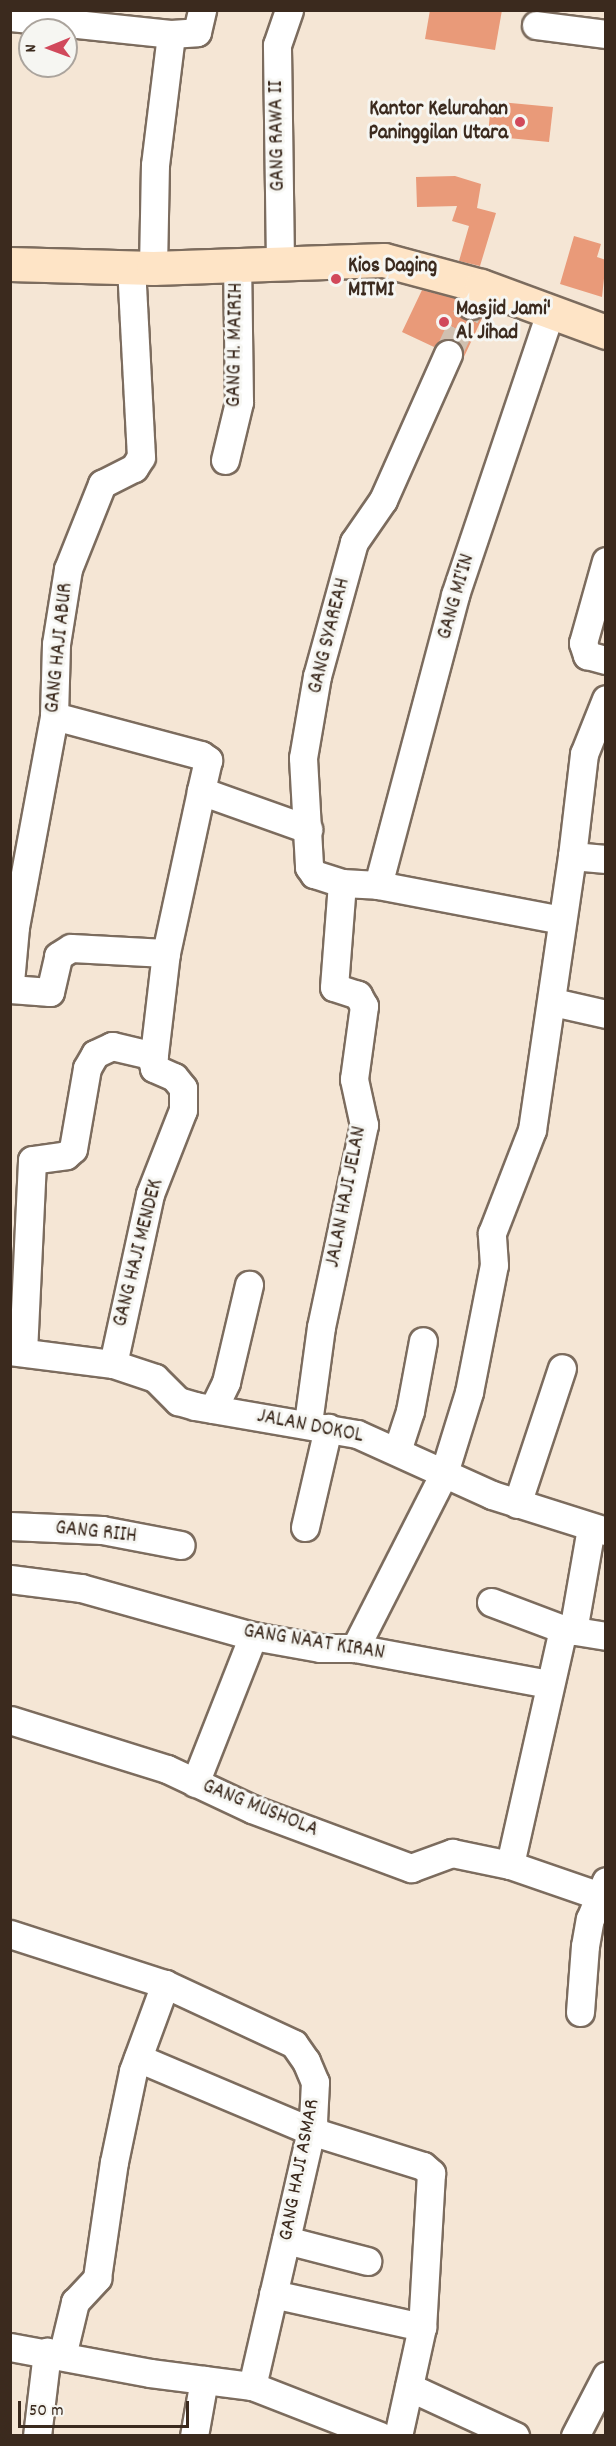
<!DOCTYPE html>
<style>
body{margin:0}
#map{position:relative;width:616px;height:2446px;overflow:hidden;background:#f5e6d5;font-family:Dekko,sans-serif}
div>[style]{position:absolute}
.building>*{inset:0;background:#e99a79}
.minor-tunnel>*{height:27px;margin-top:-13.5px;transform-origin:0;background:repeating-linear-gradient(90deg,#d0c0b0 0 27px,transparent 0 41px)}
.roads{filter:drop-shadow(2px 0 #7c6c5e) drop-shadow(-2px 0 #7c6c5e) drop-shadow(0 2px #7c6c5e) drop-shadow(0 -2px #7c6c5e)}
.minor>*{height:27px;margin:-13.5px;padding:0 13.5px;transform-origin:13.5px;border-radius:13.5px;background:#fff}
.secondary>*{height:33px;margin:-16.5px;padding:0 16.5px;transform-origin:16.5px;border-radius:16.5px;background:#fee4c6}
.dots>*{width:16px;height:16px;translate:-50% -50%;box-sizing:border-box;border:3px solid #f6f6f2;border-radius:50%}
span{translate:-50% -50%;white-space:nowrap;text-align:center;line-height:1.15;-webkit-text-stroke:6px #f6f6f2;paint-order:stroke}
.poi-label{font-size:21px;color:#3b2a1e;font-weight:700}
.right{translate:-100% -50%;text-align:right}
.left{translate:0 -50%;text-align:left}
.street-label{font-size:21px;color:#3b2a1e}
.frame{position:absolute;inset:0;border:12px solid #3b2a1e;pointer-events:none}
.north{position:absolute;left:18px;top:18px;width:60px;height:60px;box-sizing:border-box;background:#f6f6f2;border:2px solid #aba49d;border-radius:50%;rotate:269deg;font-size:16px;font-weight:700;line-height:24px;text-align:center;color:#3b2a1e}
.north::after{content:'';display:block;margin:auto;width:21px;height:27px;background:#d1495b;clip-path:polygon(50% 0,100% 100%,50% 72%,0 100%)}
.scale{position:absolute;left:18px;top:2401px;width:171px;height:27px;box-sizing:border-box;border:3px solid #3b2a1e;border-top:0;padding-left:8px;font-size:18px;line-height:21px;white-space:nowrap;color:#3b2a1e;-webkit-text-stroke:4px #f6f6f2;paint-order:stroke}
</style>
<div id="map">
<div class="building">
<i style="clip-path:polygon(430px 10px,502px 10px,495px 50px,425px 39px)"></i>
<i style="clip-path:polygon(491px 101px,553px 107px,549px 142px,488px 136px)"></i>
<i style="clip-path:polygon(455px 176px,481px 184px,477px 208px,496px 213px,480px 266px,459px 261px,469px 226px,452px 221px,457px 206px,417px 207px,416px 177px)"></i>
<i style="clip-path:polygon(574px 236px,601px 244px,597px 257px,606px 260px,602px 297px,560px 284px)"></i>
<i style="clip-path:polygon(422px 290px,457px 299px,457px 313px,464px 319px,479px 319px,485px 312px,463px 359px,461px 345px,455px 340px,446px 338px,434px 347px,402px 332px)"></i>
</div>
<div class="minor-tunnel">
<i style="left:448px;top:354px;width:54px;rotate:-64.9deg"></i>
</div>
<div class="roads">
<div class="minor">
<i style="left:10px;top:17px;width:162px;rotate:6deg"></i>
<i style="left:536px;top:25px;width:71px;rotate:7.3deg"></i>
<i style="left:280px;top:263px;width:218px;rotate:-90.8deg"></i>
<i style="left:277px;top:45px;width:37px;rotate:-71deg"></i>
<i style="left:153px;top:268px;width:103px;rotate:-88.9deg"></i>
<i style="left:155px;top:165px;width:132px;rotate:-83deg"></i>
<i style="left:171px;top:34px;width:26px;rotate:-4deg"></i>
<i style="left:197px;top:32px;width:23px;rotate:-77deg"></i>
<i style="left:471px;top:305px;width:21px;rotate:-62deg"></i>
<i style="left:448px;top:354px;width:160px;rotate:114deg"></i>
<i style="left:383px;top:500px;width:51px;rotate:124.6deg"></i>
<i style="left:354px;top:542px;width:139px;rotate:105.4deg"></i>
<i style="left:317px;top:676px;width:83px;rotate:99.7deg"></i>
<i style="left:303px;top:758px;width:109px;rotate:86.8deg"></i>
<i style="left:309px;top:867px;width:9px;rotate:54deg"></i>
<i style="left:314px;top:874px;width:29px;rotate:18deg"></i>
<i style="left:342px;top:883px;width:36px;rotate:3deg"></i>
<i style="left:378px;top:885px;width:187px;rotate:10.8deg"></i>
<i style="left:225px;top:460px;width:60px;rotate:-76.4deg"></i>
<i style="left:239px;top:402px;width:137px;rotate:-90.8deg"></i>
<i style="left:606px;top:561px;width:85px;rotate:105.7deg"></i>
<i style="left:583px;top:643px;width:13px;rotate:72deg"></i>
<i style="left:587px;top:655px;width:20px;rotate:15deg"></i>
<i style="left:54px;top:716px;width:152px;rotate:14.9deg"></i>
<i style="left:201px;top:755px;width:9px;rotate:36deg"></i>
<i style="left:208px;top:760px;width:32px;rotate:103deg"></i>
<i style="left:201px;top:791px;width:114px;rotate:19.6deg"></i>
<i style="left:572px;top:856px;width:103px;rotate:-83.3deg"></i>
<i style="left:584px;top:754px;width:59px;rotate:-68.2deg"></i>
<i style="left:378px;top:885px;width:300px;rotate:-75.1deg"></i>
<i style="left:455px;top:595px;width:299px;rotate:-71.4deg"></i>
<i style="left:10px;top:982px;width:55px;rotate:-84.8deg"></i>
<i style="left:15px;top:927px;width:215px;rotate:-79.5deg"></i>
<i style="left:54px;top:716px;width:72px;rotate:-88.4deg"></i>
<i style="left:56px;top:644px;width:76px;rotate:-80.9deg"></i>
<i style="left:68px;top:569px;width:92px;rotate:-68.2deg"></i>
<i style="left:102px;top:484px;width:36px;rotate:-27deg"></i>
<i style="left:134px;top:468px;width:13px;rotate:-58deg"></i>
<i style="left:141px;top:457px;width:190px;rotate:-93deg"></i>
<i style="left:10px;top:989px;width:40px;rotate:4.3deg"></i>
<i style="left:50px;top:992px;width:37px;rotate:-77deg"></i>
<i style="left:58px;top:956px;width:15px;rotate:-32deg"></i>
<i style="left:71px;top:948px;width:95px;rotate:3deg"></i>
<i style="left:166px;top:953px;width:166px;rotate:-77.8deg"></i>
<i style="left:553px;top:1002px;width:54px;rotate:12.8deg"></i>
<i style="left:10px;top:1351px;width:104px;rotate:7.2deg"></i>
<i style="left:113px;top:1364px;width:44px;rotate:18.4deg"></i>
<i style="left:155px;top:1378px;width:33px;rotate:45deg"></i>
<i style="left:178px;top:1401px;width:18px;rotate:16deg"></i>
<i style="left:195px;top:1406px;width:164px;rotate:9.8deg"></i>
<i style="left:357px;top:1434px;width:148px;rotate:24.3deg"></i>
<i style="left:492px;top:1495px;width:120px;rotate:17.5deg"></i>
<i style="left:23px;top:1352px;width:192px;rotate:-87.3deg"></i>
<i style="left:32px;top:1160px;width:34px;rotate:-8deg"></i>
<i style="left:66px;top:1155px;width:9px;rotate:-41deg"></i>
<i style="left:73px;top:1149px;width:82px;rotate:-80.2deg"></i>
<i style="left:87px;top:1068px;width:16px;rotate:-60deg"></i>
<i style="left:95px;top:1054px;width:19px;rotate:-25deg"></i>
<i style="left:112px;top:1046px;width:43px;rotate:13.4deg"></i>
<i style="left:113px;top:1364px;width:174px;rotate:-77.7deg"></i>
<i style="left:150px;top:1194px;width:90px;rotate:-68.6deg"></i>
<i style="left:183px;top:1110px;width:22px;rotate:-90deg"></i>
<i style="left:183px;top:1088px;width:14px;rotate:-129deg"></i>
<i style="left:174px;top:1077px;width:22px;rotate:-156deg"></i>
<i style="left:154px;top:1068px;width:5px;rotate:-101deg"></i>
<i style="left:153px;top:1063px;width:111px;rotate:-83.3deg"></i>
<i style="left:213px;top:1409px;width:30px;rotate:-64deg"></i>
<i style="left:226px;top:1382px;width:100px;rotate:-76.7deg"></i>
<i style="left:308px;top:1423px;width:97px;rotate:-82.3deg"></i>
<i style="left:321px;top:1327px;width:207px;rotate:-78deg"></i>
<i style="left:364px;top:1125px;width:47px;rotate:-102.3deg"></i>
<i style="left:354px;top:1079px;width:74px;rotate:-82.2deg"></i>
<i style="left:364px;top:1006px;width:13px;rotate:-119deg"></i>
<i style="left:358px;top:995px;width:25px;rotate:-162deg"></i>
<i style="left:334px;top:987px;width:104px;rotate:-85.6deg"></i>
<i style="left:397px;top:1451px;width:42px;rotate:-72deg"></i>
<i style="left:410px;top:1411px;width:71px;rotate:-79.5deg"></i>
<i style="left:517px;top:1504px;width:143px;rotate:-71.7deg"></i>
<i style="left:10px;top:1526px;width:92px;rotate:2.5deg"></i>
<i style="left:102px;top:1530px;width:80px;rotate:10.8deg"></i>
<i style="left:305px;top:1527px;width:102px;rotate:-76.9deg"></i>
<i style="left:10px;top:1579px;width:72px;rotate:7.2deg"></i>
<i style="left:81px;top:1588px;width:179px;rotate:15.6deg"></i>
<i style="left:253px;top:1636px;width:68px;rotate:10.2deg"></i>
<i style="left:320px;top:1648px;width:35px"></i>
<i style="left:355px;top:1648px;width:197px;rotate:10.5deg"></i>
<i style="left:491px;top:1602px;width:77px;rotate:20.6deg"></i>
<i style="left:563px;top:1629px;width:44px;rotate:9.2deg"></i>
<i style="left:563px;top:1629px;width:242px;rotate:102.7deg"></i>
<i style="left:510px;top:1865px;width:102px;rotate:19deg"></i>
<i style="left:573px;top:1631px;width:105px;rotate:-80.1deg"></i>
<i style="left:355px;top:1648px;width:196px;rotate:-63deg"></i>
<i style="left:444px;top:1473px;width:85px;rotate:-72.8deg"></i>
<i style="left:469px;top:1392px;width:129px;rotate:-78.9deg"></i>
<i style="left:494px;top:1265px;width:32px;rotate:-94deg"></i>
<i style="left:492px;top:1233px;width:110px;rotate:-68.8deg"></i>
<i style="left:532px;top:1130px;width:277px;rotate:-81.7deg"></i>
<i style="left:572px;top:856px;width:34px;rotate:5deg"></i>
<i style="left:10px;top:1720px;width:164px;rotate:17.3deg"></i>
<i style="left:167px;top:1769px;width:94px;rotate:25.2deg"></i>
<i style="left:252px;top:1809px;width:170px;rotate:20.4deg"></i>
<i style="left:411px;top:1868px;width:44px;rotate:-20.1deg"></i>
<i style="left:452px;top:1853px;width:59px;rotate:11.7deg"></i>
<i style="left:195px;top:1783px;width:158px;rotate:-68.5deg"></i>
<i style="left:10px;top:1934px;width:163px;rotate:17.9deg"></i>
<i style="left:165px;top:1984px;width:142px;rotate:24.9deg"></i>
<i style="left:294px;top:2044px;width:21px;rotate:55deg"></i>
<i style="left:306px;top:2061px;width:23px;rotate:67deg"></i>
<i style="left:315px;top:2082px;width:40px;rotate:92.9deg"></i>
<i style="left:313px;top:2122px;width:271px;rotate:103deg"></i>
<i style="left:580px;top:2012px;width:66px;rotate:-85.7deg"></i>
<i style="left:585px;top:1946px;width:27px;rotate:-80deg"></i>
<i style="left:590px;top:1919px;width:41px;rotate:-67.2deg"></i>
<i style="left:138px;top:2058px;width:188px;rotate:22.9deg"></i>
<i style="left:311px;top:2131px;width:117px;rotate:17.4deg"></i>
<i style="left:423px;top:2166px;width:11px;rotate:41deg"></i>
<i style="left:431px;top:2173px;width:154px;rotate:93.3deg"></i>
<i style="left:422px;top:2327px;width:112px;rotate:102.4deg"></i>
<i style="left:286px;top:2240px;width:84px;rotate:14.5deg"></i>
<i style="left:273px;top:2294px;width:153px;rotate:12.5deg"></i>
<i style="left:10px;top:2347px;width:142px;rotate:10.5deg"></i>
<i style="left:150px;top:2373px;width:103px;rotate:7.3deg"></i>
<i style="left:252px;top:2386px;width:137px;rotate:21.3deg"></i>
<i style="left:62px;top:2356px;width:56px;rotate:-76.5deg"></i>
<i style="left:75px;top:2302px;width:33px;rotate:-47deg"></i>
<i style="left:97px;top:2278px;width:117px;rotate:-81.7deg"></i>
<i style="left:114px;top:2162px;width:93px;rotate:-78.2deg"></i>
<i style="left:133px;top:2071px;width:93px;rotate:-69.8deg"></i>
<i style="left:409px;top:2387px;width:117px;rotate:24.8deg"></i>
<i style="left:37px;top:2436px;width:85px;rotate:-83.2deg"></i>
<i style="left:194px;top:2436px;width:57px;rotate:-79.9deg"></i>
<i style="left:575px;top:2436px;width:68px;rotate:-62.7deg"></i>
</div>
<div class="secondary">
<i style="left:10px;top:264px;width:143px;rotate:1.6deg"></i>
<i style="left:153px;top:268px;width:231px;rotate:-2deg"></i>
<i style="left:384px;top:260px;width:100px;rotate:15deg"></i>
<i style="left:481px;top:286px;width:133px;rotate:20.2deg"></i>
</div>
</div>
<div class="dots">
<i style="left:520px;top:122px;background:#d1495b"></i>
<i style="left:336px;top:279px;background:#d1495b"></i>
<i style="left:444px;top:322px;background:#d1495b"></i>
</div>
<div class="poi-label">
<span class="right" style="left:508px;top:122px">Kantor Kelurahan<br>Paninggilan Utara</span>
<span class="left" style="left:348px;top:279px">Kios Daging<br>MITMI</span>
<span class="left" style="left:456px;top:322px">Masjid Jami'<br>Al Jihad</span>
</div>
<div class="street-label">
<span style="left:278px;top:136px;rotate:-91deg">GANG RAWA II</span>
<span style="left:236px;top:345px;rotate:-89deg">GANG H. MAIRIH</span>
<span style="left:457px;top:597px;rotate:-74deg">GANG MI'IN</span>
<span style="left:330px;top:636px;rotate:-76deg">GANG SYAREAH</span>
<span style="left:60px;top:648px;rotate:-84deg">GANG HAJI ABUR</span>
<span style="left:347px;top:1197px;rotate:-79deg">JALAN HAJI JELAN</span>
<span style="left:139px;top:1253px;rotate:-76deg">GANG HAJI MENDEK</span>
<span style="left:310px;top:1427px;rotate:11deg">JALAN DOKOL</span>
<span style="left:96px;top:1533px;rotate:6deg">GANG RIIH</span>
<span style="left:314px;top:1643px;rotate:9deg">GANG NAAT KIRAN</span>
<span style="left:260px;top:1809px;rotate:22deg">GANG MUSHOLA</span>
<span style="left:300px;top:2170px;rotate:-79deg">GANG HAJI ASMAR</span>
</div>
<div class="frame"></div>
<div class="north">N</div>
<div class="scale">50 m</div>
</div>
